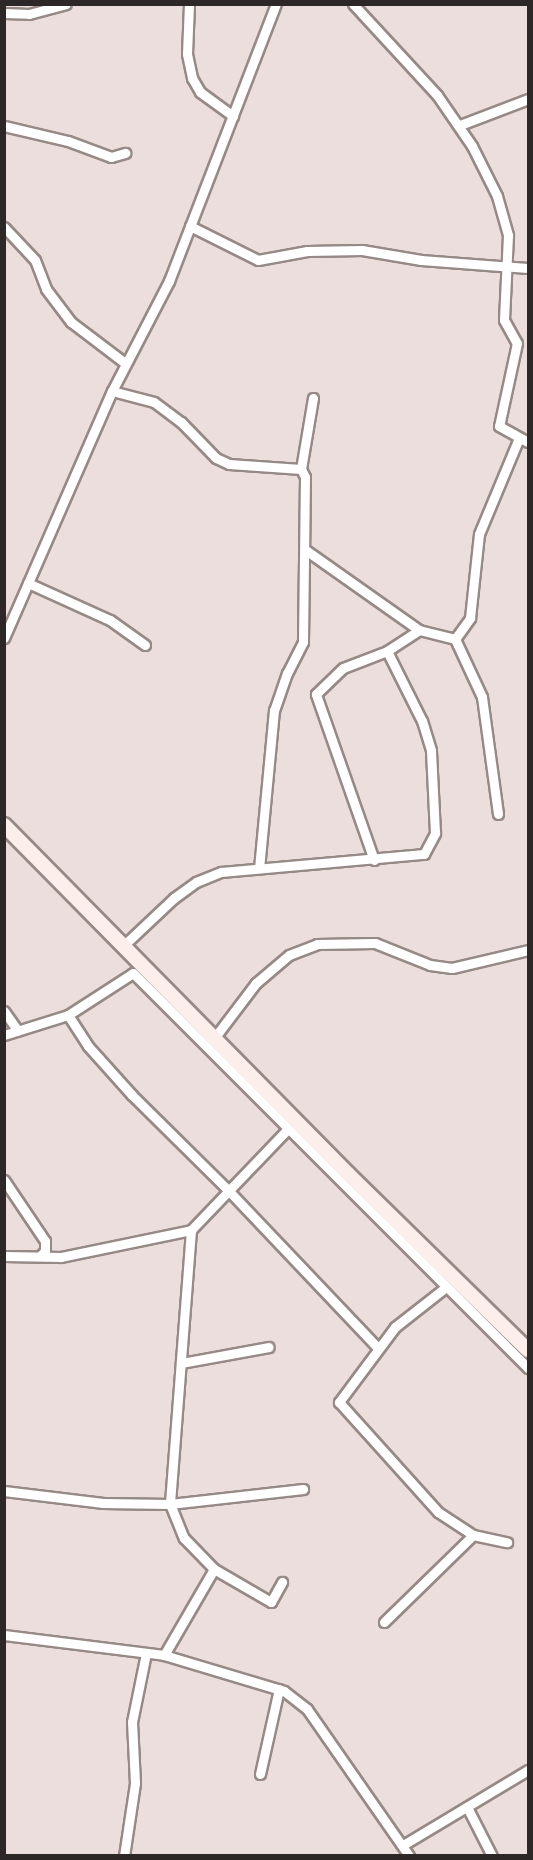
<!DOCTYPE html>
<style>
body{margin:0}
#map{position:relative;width:533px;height:1860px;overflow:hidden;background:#ecdedc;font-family:"Noto Sans",sans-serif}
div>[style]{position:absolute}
.roads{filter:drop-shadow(2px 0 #968986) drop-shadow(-2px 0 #968986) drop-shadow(0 2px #968986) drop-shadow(0 -2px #968986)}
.minor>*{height:9px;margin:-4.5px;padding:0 4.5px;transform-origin:4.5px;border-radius:4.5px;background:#fff}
.secondary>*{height:14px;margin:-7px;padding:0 7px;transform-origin:7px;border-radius:7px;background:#fbeeeb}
span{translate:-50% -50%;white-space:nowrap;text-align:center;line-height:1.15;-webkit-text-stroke:6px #fff;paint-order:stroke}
.frame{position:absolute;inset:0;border:6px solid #2d2827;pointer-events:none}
</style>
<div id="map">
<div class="roads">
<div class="minor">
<i style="left:189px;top:4px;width:50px;rotate:92.3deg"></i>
<i style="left:187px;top:54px;width:25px;rotate:78deg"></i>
<i style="left:192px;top:78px;width:16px;rotate:60deg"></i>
<i style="left:200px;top:92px;width:41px;rotate:36deg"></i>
<i style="left:353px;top:4px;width:124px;rotate:47.3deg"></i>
<i style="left:437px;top:95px;width:62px;rotate:55.5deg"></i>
<i style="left:472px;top:146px;width:56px;rotate:63.4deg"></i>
<i style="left:497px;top:196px;width:41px;rotate:74.2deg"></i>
<i style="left:508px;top:235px;width:85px;rotate:92.7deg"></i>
<i style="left:504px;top:320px;width:26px;rotate:61deg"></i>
<i style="left:517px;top:343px;width:85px;rotate:102.2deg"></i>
<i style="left:499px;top:426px;width:33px;rotate:29deg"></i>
<i style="left:4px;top:13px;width:25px;rotate:2deg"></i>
<i style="left:29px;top:14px;width:38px;rotate:-15deg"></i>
<i style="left:460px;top:125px;width:73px;rotate:-20.9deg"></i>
<i style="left:4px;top:126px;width:66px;rotate:13.2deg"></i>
<i style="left:68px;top:141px;width:46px;rotate:20.4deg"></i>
<i style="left:111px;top:157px;width:15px;rotate:-16deg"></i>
<i style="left:190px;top:226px;width:76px;rotate:26.6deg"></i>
<i style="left:258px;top:260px;width:50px;rotate:-10.4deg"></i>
<i style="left:307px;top:251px;width:55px;rotate:-1deg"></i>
<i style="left:362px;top:250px;width:60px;rotate:9.6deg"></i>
<i style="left:421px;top:260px;width:107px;rotate:4.3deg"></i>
<i style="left:4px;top:227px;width:45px;rotate:46.8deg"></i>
<i style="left:35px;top:260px;width:31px;rotate:69deg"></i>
<i style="left:46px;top:289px;width:41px;rotate:52.9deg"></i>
<i style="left:71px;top:322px;width:68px;rotate:37.2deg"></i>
<i style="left:112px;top:391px;width:43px;rotate:14.7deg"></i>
<i style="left:154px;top:402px;width:34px;rotate:37deg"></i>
<i style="left:181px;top:422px;width:50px;rotate:45.8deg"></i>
<i style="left:216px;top:458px;width:14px;rotate:25deg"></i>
<i style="left:229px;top:464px;width:72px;rotate:4deg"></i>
<i style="left:301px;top:469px;width:9px;rotate:63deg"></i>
<i style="left:305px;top:477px;width:165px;rotate:90.7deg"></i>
<i style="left:303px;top:642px;width:35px;rotate:117deg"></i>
<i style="left:287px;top:673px;width:39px;rotate:109deg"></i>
<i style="left:274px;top:710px;width:159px;rotate:95.4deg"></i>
<i style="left:301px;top:469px;width:72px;rotate:-80.4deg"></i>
<i style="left:307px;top:551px;width:137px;rotate:35.2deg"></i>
<i style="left:419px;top:630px;width:37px;rotate:14deg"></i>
<i style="left:455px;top:639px;width:64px;rotate:65deg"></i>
<i style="left:482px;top:697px;width:118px;rotate:82.2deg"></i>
<i style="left:28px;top:583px;width:90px;rotate:24.3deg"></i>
<i style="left:110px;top:620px;width:43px;rotate:35.5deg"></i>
<i style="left:4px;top:638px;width:270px;rotate:-66.4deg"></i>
<i style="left:112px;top:391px;width:124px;rotate:-62.6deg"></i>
<i style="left:169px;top:281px;width:297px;rotate:-68.9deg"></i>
<i style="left:455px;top:639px;width:26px;rotate:-54deg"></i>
<i style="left:470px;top:618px;width:84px;rotate:-83.9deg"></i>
<i style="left:479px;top:534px;width:104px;rotate:-67.4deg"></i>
<i style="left:374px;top:860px;width:176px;rotate:-109.3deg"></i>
<i style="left:316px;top:694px;width:37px;rotate:-44deg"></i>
<i style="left:343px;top:668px;width:47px;rotate:-21.1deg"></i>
<i style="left:387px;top:651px;width:38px;rotate:-33deg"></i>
<i style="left:123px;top:946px;width:70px;rotate:-43.3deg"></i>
<i style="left:174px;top:898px;width:27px;rotate:-36deg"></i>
<i style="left:196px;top:882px;width:27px;rotate:-22deg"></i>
<i style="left:221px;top:872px;width:204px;rotate:-5.1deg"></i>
<i style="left:424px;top:854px;width:24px;rotate:-62deg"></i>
<i style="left:435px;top:833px;width:83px;rotate:-92.8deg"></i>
<i style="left:431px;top:750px;width:30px;rotate:-107deg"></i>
<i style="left:422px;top:721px;width:78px;rotate:-116.6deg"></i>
<i style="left:4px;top:1011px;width:24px;rotate:55deg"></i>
<i style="left:68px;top:1015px;width:37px;rotate:57deg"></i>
<i style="left:88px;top:1046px;width:66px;rotate:48.1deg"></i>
<i style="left:132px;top:1095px;width:135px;rotate:44.7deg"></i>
<i style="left:228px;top:1190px;width:216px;rotate:46.5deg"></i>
<i style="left:4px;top:1035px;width:67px;rotate:-17.4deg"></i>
<i style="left:68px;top:1015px;width:77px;rotate:-32.9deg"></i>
<i style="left:133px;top:973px;width:559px;rotate:45deg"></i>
<i style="left:215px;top:1037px;width:68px;rotate:-52.8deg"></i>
<i style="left:256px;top:983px;width:43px;rotate:-40.3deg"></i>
<i style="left:289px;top:955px;width:30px;rotate:-21deg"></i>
<i style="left:317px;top:944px;width:58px;rotate:-1deg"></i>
<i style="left:375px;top:943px;width:59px;rotate:21.8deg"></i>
<i style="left:430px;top:965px;width:22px;rotate:8deg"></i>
<i style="left:452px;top:968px;width:78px;rotate:-13.3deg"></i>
<i style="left:4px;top:1180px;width:73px;rotate:56.1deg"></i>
<i style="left:45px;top:1241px;width:10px;rotate:90deg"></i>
<i style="left:45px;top:1251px;width:7px;rotate:135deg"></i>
<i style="left:191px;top:1230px;width:275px;rotate:94.4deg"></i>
<i style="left:170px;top:1504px;width:37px;rotate:68deg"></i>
<i style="left:184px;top:1538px;width:43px;rotate:45.9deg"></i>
<i style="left:214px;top:1569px;width:66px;rotate:30.1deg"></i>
<i style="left:271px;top:1602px;width:23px;rotate:-61deg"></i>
<i style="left:4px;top:1256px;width:57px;rotate:1deg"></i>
<i style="left:61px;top:1257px;width:133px;rotate:-11.7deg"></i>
<i style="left:191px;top:1230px;width:140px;rotate:-46.2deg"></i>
<i style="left:446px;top:1287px;width:65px;rotate:141.9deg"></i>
<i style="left:395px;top:1327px;width:94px;rotate:126.7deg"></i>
<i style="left:339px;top:1402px;width:148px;rotate:48deg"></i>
<i style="left:438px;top:1512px;width:42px;rotate:33.3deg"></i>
<i style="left:181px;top:1363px;width:89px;rotate:-10.3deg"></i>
<i style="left:4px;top:1491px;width:100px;rotate:6.9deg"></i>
<i style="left:103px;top:1503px;width:67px;rotate:0.9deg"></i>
<i style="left:170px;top:1504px;width:134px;rotate:-6.4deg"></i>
<i style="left:384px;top:1622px;width:124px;rotate:-44.3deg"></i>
<i style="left:473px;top:1535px;width:35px;rotate:12deg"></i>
<i style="left:4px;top:1635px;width:161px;rotate:7.1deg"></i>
<i style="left:164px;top:1655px;width:125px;rotate:16.7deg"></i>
<i style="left:284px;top:1691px;width:29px;rotate:38deg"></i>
<i style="left:307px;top:1709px;width:179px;rotate:55.2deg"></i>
<i style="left:164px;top:1655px;width:99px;rotate:-59.8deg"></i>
<i style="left:260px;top:1774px;width:87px;rotate:-77.4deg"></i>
<i style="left:467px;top:1807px;width:55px;rotate:63deg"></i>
<i style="left:403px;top:1845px;width:146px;rotate:-31deg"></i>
<i style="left:124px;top:1856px;width:74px;rotate:-81.4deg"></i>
<i style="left:135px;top:1783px;width:61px;rotate:-92.8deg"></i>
<i style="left:132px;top:1722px;width:70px;rotate:-78.5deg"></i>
</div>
<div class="secondary">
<i style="left:4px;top:825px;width:491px;rotate:45.4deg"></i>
<i style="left:349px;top:1175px;width:250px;rotate:44.4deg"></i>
</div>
</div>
<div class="frame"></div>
</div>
